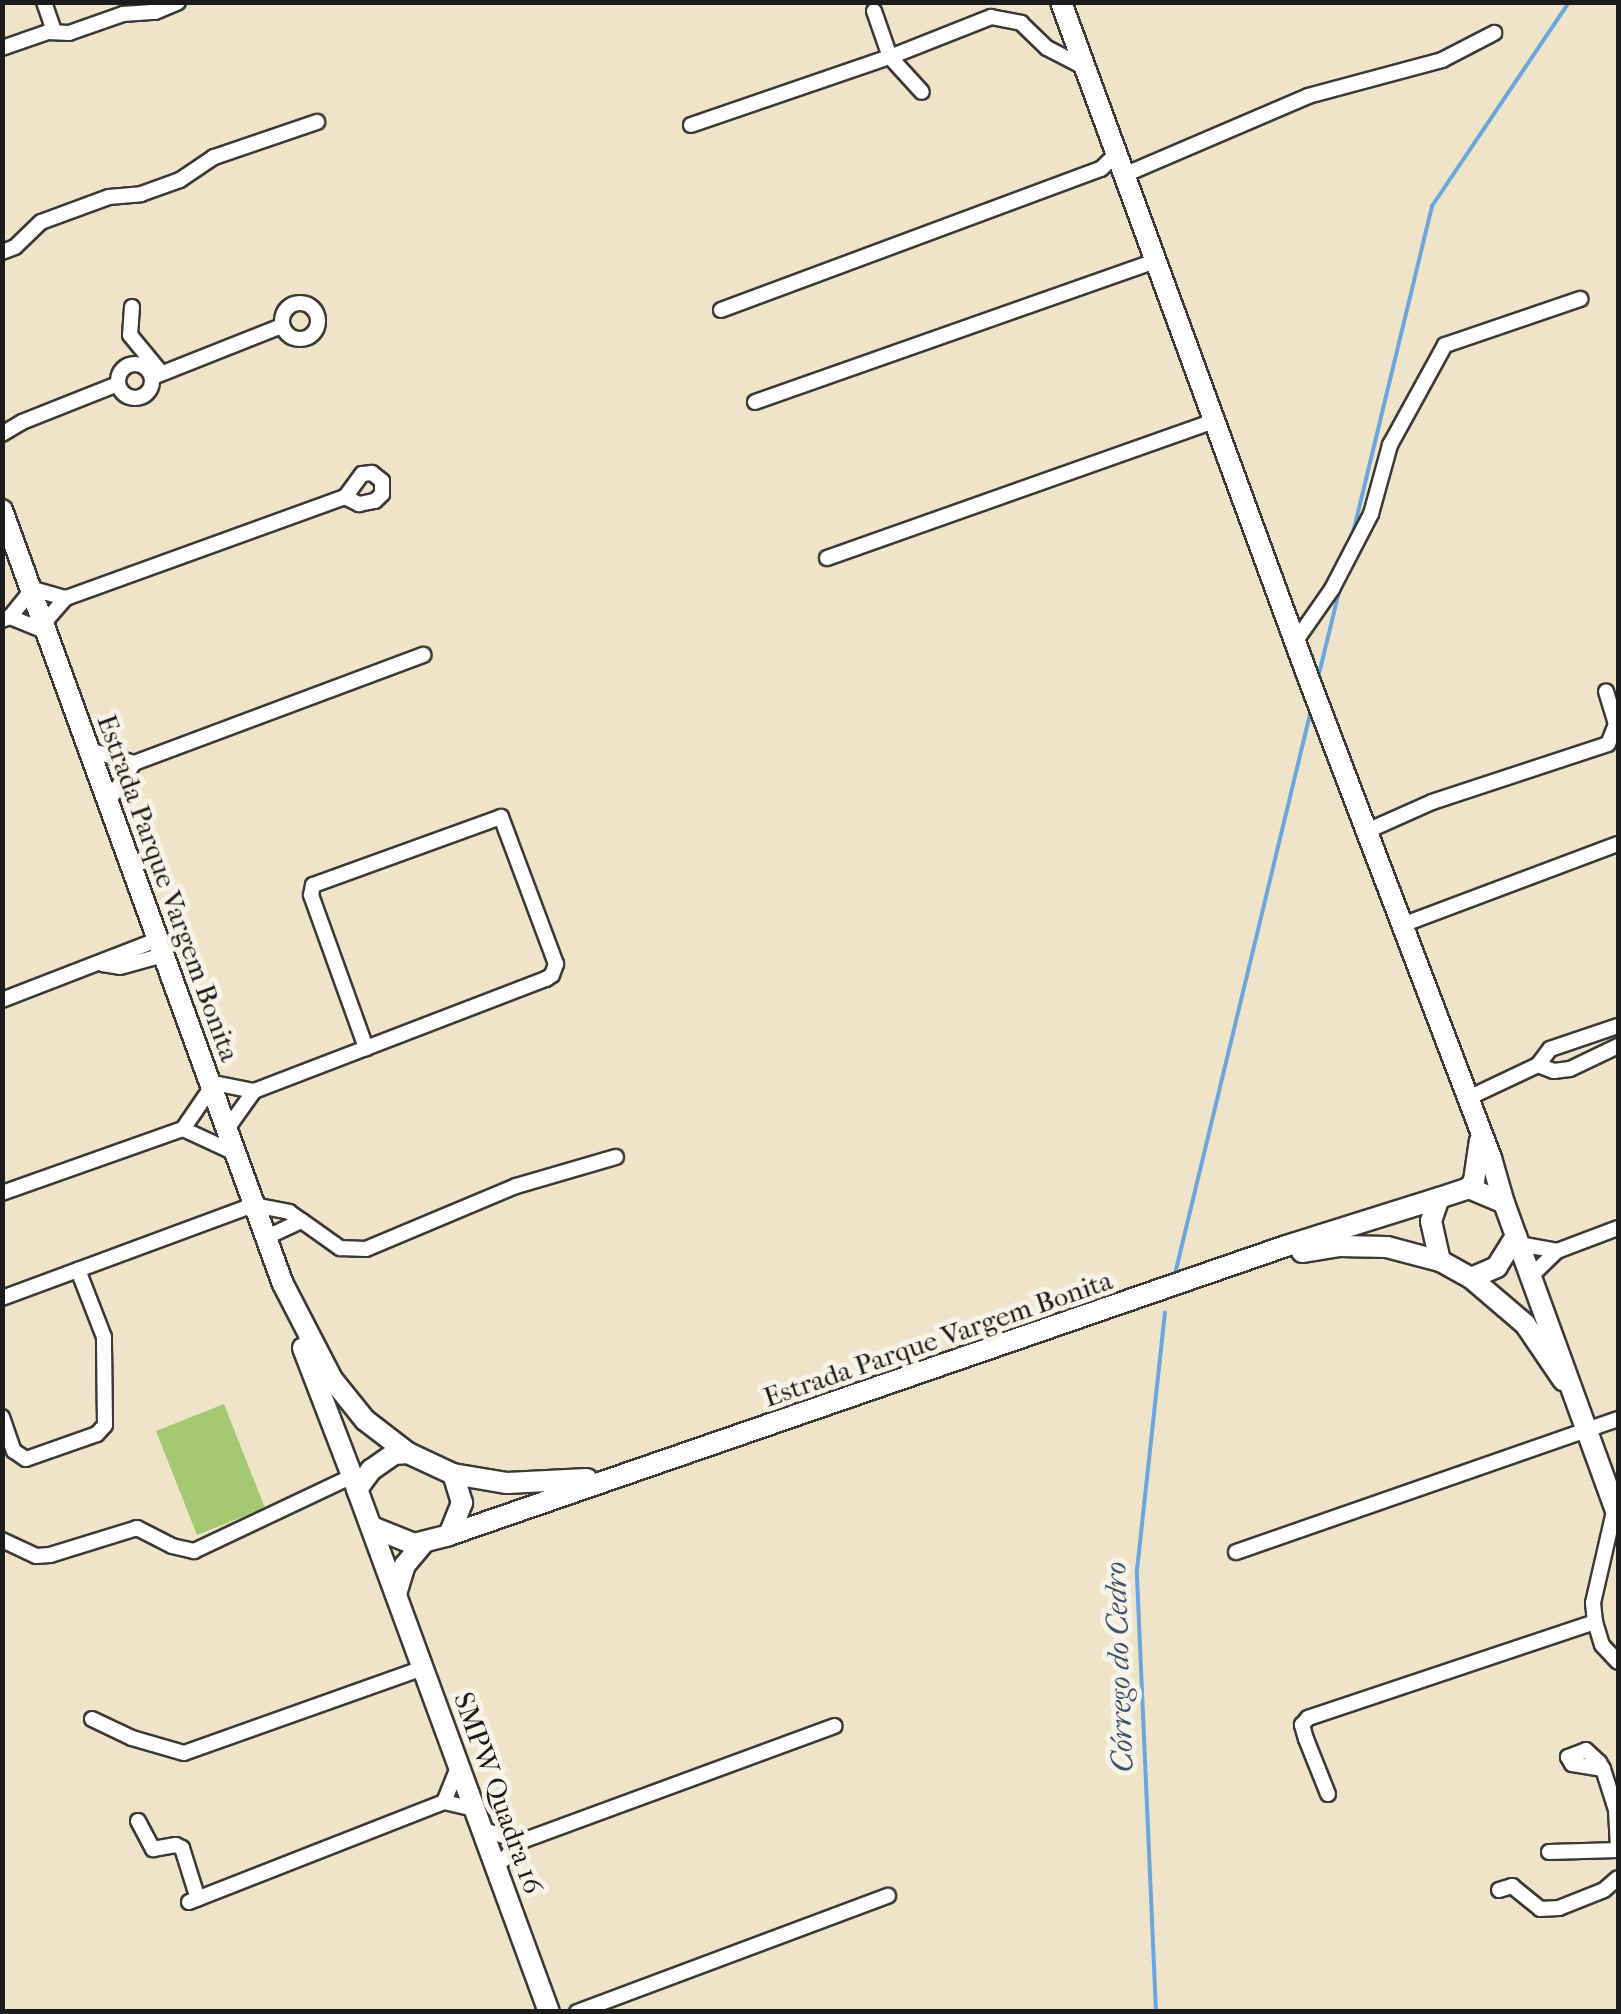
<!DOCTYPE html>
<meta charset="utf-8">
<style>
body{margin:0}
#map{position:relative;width:1621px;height:2014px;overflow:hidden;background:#efe4c9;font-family:"IM FELL French Canon",serif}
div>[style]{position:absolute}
.green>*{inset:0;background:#a5c972}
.stream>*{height:4px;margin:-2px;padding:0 2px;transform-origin:2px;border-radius:2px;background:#6ba7dc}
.roads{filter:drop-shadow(2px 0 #3c3a36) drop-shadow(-2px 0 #3c3a36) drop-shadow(0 2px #3c3a36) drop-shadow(0 -2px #3c3a36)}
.street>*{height:14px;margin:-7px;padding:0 7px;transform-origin:7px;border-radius:7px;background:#fff}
.street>.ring{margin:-7px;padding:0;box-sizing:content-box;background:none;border:14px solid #fff;border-radius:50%}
.secondary>*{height:20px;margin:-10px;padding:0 10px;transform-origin:10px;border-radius:10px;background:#fff}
span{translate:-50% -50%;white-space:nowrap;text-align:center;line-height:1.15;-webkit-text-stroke:10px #f7f3e8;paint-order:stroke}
.street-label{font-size:28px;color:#1c1c1c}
.water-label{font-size:30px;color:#3c5469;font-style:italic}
.frame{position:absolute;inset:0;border:5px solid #1c1c1c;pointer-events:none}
</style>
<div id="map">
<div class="green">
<i style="clip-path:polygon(224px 1404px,265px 1508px,197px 1535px,156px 1431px)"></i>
</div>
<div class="stream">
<i style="left:1352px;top:537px;width:341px;rotate:-76.4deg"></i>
<i style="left:1432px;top:206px;width:246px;rotate:-56.1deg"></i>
<i style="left:1318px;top:678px;width:93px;rotate:-76.3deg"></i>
<i style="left:1174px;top:1278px;width:584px;rotate:-76.44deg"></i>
<i style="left:1156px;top:2012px;width:442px;rotate:-92.5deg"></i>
<i style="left:1137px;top:1570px;width:259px;rotate:-83.8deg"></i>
</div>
<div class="roads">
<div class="street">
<i style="left:44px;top:2px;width:31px;rotate:71deg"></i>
<i style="left:874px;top:11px;width:49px;rotate:70.8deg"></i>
<i style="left:890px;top:57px;width:47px;rotate:47.6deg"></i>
<i style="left:2px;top:48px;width:49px;rotate:-19.2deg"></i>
<i style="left:48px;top:32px;width:21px;rotate:3deg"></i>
<i style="left:69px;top:33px;width:57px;rotate:-19.4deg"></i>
<i style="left:123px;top:14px;width:32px;rotate:-4deg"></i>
<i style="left:155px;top:12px;width:25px;rotate:-23deg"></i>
<i style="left:691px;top:125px;width:210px;rotate:-18.9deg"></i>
<i style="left:890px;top:57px;width:109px;rotate:-21.6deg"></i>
<i style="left:991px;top:17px;width:31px;rotate:11deg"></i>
<i style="left:1021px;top:23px;width:36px;rotate:44deg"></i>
<i style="left:1047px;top:48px;width:42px;rotate:27.2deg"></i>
<i style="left:1124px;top:175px;width:200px;rotate:-23.2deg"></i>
<i style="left:1308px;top:96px;width:139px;rotate:-15deg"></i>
<i style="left:1442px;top:60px;width:59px;rotate:-27.4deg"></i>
<i style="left:2px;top:252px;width:14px;rotate:-21deg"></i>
<i style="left:15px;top:247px;width:36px;rotate:-44deg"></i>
<i style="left:41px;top:222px;width:72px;rotate:-20.2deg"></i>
<i style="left:109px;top:197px;width:32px;rotate:-5deg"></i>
<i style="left:141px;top:194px;width:41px;rotate:-19.7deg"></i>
<i style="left:180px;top:180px;width:41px;rotate:-34.1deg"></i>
<i style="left:214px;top:157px;width:109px;rotate:-18.8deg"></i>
<i class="ring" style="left:282px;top:303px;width:22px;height:22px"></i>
<i style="left:132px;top:307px;width:28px;rotate:94deg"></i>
<i style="left:130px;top:335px;width:45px;rotate:50.4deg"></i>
<i style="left:721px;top:310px;width:405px;rotate:-20.4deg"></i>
<i style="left:1101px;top:169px;width:21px;rotate:-45deg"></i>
<i class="ring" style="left:118px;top:364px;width:20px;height:20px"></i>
<i style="left:153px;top:377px;width:139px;rotate:-21.6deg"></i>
<i style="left:755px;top:402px;width:424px;rotate:-19.4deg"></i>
<i style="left:2px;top:434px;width:23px;rotate:-31deg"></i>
<i style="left:22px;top:422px;width:103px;rotate:-21.6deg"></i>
<i style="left:827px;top:558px;width:410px;rotate:-19.5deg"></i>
<i style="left:30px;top:588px;width:37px;rotate:16deg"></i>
<i style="left:10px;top:617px;width:38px;rotate:22deg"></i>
<i style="left:2px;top:620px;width:9px;rotate:-21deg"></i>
<i style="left:10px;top:617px;width:33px;rotate:-51deg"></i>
<i style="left:43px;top:624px;width:35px;rotate:-49deg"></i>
<i style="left:66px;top:598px;width:297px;rotate:-19.9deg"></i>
<i style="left:345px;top:497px;width:16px;rotate:27deg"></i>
<i style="left:359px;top:504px;width:16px;rotate:-11deg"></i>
<i style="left:375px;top:501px;width:10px;rotate:-45deg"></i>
<i style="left:382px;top:494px;width:13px;rotate:-90deg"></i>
<i style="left:382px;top:481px;width:13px;rotate:-141deg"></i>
<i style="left:372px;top:473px;width:10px;rotate:174deg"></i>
<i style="left:362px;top:474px;width:29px;rotate:126deg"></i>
<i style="left:1295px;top:642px;width:65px;rotate:-55.1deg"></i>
<i style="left:1332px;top:589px;width:85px;rotate:-62.5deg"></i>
<i style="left:1371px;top:514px;width:72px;rotate:-74.6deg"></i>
<i style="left:1390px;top:445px;width:114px;rotate:-61.2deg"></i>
<i style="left:1445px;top:345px;width:143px;rotate:-18.8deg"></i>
<i style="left:89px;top:750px;width:47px;rotate:16.1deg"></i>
<i style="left:108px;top:802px;width:47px;rotate:-56.3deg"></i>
<i style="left:134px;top:763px;width:309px;rotate:-20.5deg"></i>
<i style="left:1367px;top:831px;width:71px;rotate:-24deg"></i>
<i style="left:1432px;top:802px;width:185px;rotate:-18.2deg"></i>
<i style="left:1608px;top:744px;width:22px;rotate:-68deg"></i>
<i style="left:1616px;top:724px;width:34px;rotate:-107deg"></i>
<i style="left:1402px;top:925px;width:231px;rotate:-20.6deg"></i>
<i style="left:102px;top:964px;width:18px;rotate:9deg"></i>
<i style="left:120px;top:967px;width:45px;rotate:-15.6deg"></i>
<i style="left:2px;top:1000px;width:166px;rotate:-21.2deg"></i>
<i style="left:1538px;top:1065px;width:20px;rotate:-53deg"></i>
<i style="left:1550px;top:1049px;width:72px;rotate:-18.7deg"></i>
<i style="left:209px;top:1082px;width:46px;rotate:11.3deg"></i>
<i style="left:254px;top:1091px;width:120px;rotate:-21deg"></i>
<i style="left:366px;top:1048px;width:193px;rotate:-21deg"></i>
<i style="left:546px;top:979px;width:7px;rotate:-34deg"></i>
<i style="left:552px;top:975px;width:12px;rotate:-70deg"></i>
<i style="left:556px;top:964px;width:157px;rotate:-110.5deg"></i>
<i style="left:501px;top:817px;width:200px;rotate:160.1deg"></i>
<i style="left:313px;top:885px;width:10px;rotate:101deg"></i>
<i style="left:311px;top:895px;width:163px;rotate:70.2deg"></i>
<i style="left:1466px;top:1099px;width:80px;rotate:-25.3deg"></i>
<i style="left:1538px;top:1065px;width:17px;rotate:21deg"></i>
<i style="left:1554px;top:1071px;width:16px;rotate:-7deg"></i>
<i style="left:1570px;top:1069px;width:53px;rotate:-25.6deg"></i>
<i style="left:183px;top:1129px;width:57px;rotate:24.8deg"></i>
<i style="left:227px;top:1129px;width:47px;rotate:-54.6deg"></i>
<i style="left:2px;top:1193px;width:192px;rotate:-19.5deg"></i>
<i style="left:183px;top:1129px;width:50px;rotate:-55.7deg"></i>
<i style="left:267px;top:1237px;width:38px;rotate:-25deg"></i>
<i style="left:302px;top:1221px;width:47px;rotate:35.4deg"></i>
<i style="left:340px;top:1248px;width:26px;rotate:2deg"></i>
<i style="left:366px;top:1249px;width:163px;rotate:-22.8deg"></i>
<i style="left:516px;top:1186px;width:104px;rotate:-16.2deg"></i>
<i style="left:1519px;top:1244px;width:39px;rotate:10deg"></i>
<i style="left:1531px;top:1276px;width:36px;rotate:-44deg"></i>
<i style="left:1557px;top:1251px;width:65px;rotate:-20.7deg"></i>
<i style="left:2px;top:1298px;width:269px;rotate:-20.3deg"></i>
<i style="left:254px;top:1205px;width:36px;rotate:11deg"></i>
<i style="left:289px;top:1212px;width:16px;rotate:35deg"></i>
<i style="left:2px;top:1417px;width:36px;rotate:71deg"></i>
<i style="left:14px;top:1451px;width:14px;rotate:34deg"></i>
<i style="left:26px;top:1459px;width:75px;rotate:-19.4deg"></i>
<i style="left:97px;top:1434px;width:12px;rotate:-48deg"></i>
<i style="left:105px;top:1425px;width:88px;rotate:-90.7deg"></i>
<i style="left:104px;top:1337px;width:72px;rotate:-111.2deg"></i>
<i style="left:2px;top:1540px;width:38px;rotate:25deg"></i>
<i style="left:36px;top:1556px;width:14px;rotate:-4deg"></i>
<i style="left:50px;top:1555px;width:91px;rotate:-17.2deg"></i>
<i style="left:137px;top:1528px;width:39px;rotate:27deg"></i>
<i style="left:172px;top:1546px;width:23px;rotate:13deg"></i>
<i style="left:194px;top:1551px;width:176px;rotate:-25.3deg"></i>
<i style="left:1236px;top:1552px;width:404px;rotate:-19.2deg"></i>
<i style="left:1595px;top:1622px;width:19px;rotate:-96deg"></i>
<i style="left:1593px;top:1603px;width:98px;rotate:-77.1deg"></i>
<i style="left:92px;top:1719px;width:44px;rotate:25.4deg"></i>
<i style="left:132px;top:1738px;width:54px;rotate:16.1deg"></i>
<i style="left:184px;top:1753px;width:254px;rotate:-19.6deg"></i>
<i style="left:1603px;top:1769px;width:31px;rotate:-171deg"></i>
<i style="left:1572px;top:1764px;width:8px;rotate:-120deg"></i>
<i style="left:1568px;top:1757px;width:19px;rotate:-21deg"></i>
<i style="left:1586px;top:1750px;width:18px;rotate:43deg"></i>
<i style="left:1599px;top:1762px;width:8px;rotate:60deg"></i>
<i style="left:1603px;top:1769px;width:43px;rotate:72.4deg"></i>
<i style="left:1616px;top:1810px;width:35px;rotate:87deg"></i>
<i style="left:1328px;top:1794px;width:59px;rotate:-111.8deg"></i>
<i style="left:1306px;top:1739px;width:15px;rotate:-106deg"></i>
<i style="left:1302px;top:1725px;width:9px;rotate:-49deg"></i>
<i style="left:1308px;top:1718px;width:303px;rotate:-18.5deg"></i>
<i style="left:1595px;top:1622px;width:24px;rotate:73deg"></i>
<i style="left:1602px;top:1645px;width:23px;rotate:47deg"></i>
<i style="left:444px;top:1802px;width:38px;rotate:-68deg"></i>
<i style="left:138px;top:1821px;width:32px;rotate:62deg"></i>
<i style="left:153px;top:1849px;width:23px;rotate:-10deg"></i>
<i style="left:176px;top:1845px;width:7px;rotate:27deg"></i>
<i style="left:182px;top:1848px;width:53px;rotate:72.6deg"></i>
<i style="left:483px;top:1830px;width:41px;rotate:15.8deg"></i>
<i style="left:1549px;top:1852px;width:69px;rotate:-1.7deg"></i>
<i style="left:496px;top:1867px;width:37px;rotate:-45deg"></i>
<i style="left:522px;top:1841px;width:333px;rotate:-20.2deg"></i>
<i style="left:1499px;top:1890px;width:14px;rotate:-17deg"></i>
<i style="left:1512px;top:1886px;width:36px;rotate:39deg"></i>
<i style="left:1540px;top:1909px;width:19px;rotate:-3deg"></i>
<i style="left:1559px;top:1908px;width:48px;rotate:-21.8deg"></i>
<i style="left:1604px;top:1890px;width:18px;rotate:-41deg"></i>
<i style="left:189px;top:1902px;width:274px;rotate:-21.4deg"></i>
<i style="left:444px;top:1802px;width:31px;rotate:13deg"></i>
<i style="left:577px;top:2012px;width:332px;rotate:-20.5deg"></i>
</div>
<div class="secondary">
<i style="left:1061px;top:2px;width:719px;rotate:69.9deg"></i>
<i style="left:1308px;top:677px;width:515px;rotate:69.17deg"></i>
<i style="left:1491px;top:1158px;width:47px;rotate:73.9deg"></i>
<i style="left:2px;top:510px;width:823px;rotate:70.05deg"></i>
<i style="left:283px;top:1284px;width:107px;rotate:62.7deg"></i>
<i style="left:332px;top:1379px;width:53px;rotate:51.2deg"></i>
<i style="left:365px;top:1420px;width:54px;rotate:37.5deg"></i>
<i style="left:1469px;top:1188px;width:38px;rotate:23deg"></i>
<i style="left:1504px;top:1203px;width:35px;rotate:70deg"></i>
<i style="left:1516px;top:1236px;width:36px;rotate:122deg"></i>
<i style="left:1497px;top:1267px;width:28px;rotate:157deg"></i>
<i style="left:1471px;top:1278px;width:35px;rotate:-151deg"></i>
<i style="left:1440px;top:1261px;width:41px;rotate:-102.7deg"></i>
<i style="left:1431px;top:1221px;width:24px;rotate:-71deg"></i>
<i style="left:1439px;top:1198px;width:32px;rotate:-18deg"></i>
<i style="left:1469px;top:1188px;width:9px;rotate:-54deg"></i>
<i style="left:1474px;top:1181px;width:41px;rotate:-81.7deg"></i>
<i style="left:1516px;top:1236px;width:298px;rotate:70deg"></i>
<i style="left:1302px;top:1252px;width:37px;rotate:-9deg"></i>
<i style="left:1339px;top:1246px;width:48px;rotate:1.2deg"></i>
<i style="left:1387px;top:1247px;width:55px;rotate:14.8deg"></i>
<i style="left:1471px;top:1278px;width:71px;rotate:40.4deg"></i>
<i style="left:1525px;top:1324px;width:68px;rotate:55.8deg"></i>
<i style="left:303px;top:1348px;width:151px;rotate:69deg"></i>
<i style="left:453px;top:1474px;width:55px;rotate:9.5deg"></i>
<i style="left:507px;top:1483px;width:80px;rotate:-2.9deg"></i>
<i style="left:372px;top:1527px;width:45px;rotate:22deg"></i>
<i style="left:414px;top:1544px;width:36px;rotate:-14deg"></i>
<i style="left:449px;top:1535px;width:35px;rotate:-68deg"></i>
<i style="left:462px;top:1503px;width:30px;rotate:-107deg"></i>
<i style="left:453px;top:1474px;width:50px;rotate:-155deg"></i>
<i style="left:408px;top:1453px;width:14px;rotate:176deg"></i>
<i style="left:394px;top:1454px;width:28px;rotate:145deg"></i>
<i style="left:371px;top:1470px;width:24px;rotate:126deg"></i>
<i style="left:357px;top:1489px;width:557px;rotate:69.84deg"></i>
<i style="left:449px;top:1535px;width:885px;rotate:-19.05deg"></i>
<i style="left:1286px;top:1246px;width:160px;rotate:-17.4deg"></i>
<i style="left:396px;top:1594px;width:30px;rotate:-73deg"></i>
<i style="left:405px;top:1565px;width:30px;rotate:-50deg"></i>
</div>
</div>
<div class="street-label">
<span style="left:168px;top:888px;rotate:70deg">Estrada Parque Vargem Bonita</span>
<span style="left:938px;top:1339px;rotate:-19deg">Estrada Parque Vargem Bonita</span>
<span style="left:498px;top:1793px;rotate:70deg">SMPW Quadra 16</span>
</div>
<div class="water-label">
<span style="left:1120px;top:1667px;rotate:-92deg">Córrego do Cedro</span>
</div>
<div class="frame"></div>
</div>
